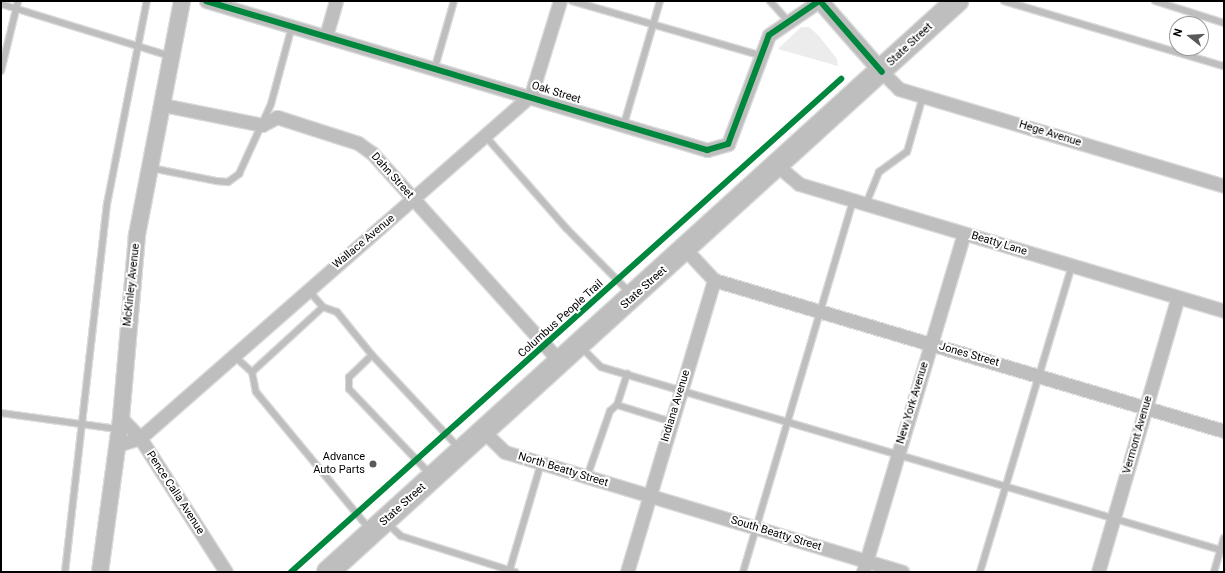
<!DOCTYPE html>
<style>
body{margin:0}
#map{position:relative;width:1225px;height:573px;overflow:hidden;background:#fff;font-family:Roboto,sans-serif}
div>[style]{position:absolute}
.green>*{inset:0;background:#ececec}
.roads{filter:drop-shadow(1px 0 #dbdbdb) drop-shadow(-1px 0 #dbdbdb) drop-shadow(0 1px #dbdbdb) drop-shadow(0 -1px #dbdbdb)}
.service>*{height:6px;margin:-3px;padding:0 3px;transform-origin:3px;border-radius:3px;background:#bebebe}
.minor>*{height:13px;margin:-6.5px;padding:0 6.5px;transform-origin:6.5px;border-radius:6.5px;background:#bebebe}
.tertiary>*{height:16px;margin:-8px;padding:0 8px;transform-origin:8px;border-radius:8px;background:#bebebe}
.trunk>*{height:22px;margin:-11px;padding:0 11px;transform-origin:11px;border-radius:11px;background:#bebebe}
.cycleway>*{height:6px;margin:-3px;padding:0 3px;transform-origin:3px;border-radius:3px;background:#00873e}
.dots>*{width:11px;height:11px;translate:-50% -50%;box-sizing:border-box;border:2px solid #fff;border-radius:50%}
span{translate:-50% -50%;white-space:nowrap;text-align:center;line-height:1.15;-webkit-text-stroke:4px #fff;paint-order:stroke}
.street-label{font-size:11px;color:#000}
.poi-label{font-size:11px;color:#000}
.right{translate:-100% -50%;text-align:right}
.frame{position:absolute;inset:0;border:2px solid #000;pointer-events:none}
.north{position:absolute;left:1169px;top:16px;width:40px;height:40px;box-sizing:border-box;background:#fff;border:1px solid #999;border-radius:50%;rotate:287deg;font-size:11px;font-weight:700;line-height:16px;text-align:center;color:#000}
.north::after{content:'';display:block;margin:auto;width:14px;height:18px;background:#595959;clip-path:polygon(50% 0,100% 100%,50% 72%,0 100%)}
</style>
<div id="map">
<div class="green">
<i style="clip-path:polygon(801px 27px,809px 27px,819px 36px,837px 59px,838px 66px,778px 49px)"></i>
</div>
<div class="roads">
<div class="service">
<i style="left:572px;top:1px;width:195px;rotate:16.1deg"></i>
<i style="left:770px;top:1px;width:25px;rotate:48deg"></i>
<i style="left:1004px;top:1px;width:229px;rotate:16.5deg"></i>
<i style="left:1155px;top:1px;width:72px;rotate:17.7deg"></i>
<i style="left:1px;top:4px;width:177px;rotate:17.1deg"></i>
<i style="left:435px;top:67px;width:69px;rotate:-73.9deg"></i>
<i style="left:1px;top:71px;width:72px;rotate:-76.3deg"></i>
<i style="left:624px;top:124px;width:128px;rotate:-73.7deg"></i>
<i style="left:487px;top:138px;width:120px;rotate:48.7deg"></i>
<i style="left:566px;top:228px;width:91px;rotate:45.4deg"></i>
<i style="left:151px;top:168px;width:66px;rotate:11.3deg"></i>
<i style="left:216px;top:181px;width:12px;rotate:5deg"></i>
<i style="left:228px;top:182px;width:14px;rotate:-36deg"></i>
<i style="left:239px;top:174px;width:77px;rotate:-65.4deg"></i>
<i style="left:271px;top:104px;width:81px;rotate:-74.9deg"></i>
<i style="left:866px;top:204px;width:35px;rotate:-68deg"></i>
<i style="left:879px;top:172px;width:34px;rotate:-36deg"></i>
<i style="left:907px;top:152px;width:58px;rotate:-74.1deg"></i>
<i style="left:323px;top:307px;width:15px;rotate:20deg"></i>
<i style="left:337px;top:312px;width:55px;rotate:50.9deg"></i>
<i style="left:372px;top:355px;width:129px;rotate:46.9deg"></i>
<i style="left:581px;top:347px;width:28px;rotate:45deg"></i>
<i style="left:601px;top:367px;width:650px;rotate:16.45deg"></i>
<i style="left:233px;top:355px;width:25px;rotate:42deg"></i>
<i style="left:252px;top:372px;width:20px;rotate:79deg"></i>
<i style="left:256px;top:392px;width:179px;rotate:50.4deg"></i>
<i style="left:372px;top:355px;width:32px;rotate:136deg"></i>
<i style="left:349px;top:377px;width:12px;rotate:90deg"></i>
<i style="left:349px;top:389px;width:119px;rotate:46.4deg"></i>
<i style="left:252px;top:372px;width:96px;rotate:-42.5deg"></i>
<i style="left:323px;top:307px;width:23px;rotate:-131deg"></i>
<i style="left:617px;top:405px;width:33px;rotate:-72deg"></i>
<i style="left:1px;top:413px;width:118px;rotate:7.8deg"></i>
<i style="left:587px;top:477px;width:70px;rotate:-70.8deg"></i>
<i style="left:610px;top:411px;width:9px;rotate:-41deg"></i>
<i style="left:617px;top:405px;width:58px;rotate:17.2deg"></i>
<i style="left:387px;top:523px;width:19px;rotate:43deg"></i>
<i style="left:401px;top:536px;width:120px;rotate:17.5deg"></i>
<i style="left:65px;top:572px;width:370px;rotate:-83.5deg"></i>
<i style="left:107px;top:204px;width:207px;rotate:-78.9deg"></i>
<i style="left:509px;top:572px;width:114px;rotate:-73.6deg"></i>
<i style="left:743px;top:572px;width:388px;rotate:-73.5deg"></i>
<i style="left:980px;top:572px;width:320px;rotate:-73.3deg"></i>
<i style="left:1214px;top:572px;width:35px;rotate:-74deg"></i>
</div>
<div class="minor">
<i style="left:206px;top:1px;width:523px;rotate:16.56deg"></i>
<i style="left:707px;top:150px;width:22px;rotate:-16deg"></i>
<i style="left:728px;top:144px;width:116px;rotate:-69.4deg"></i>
<i style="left:769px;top:35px;width:60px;rotate:-34.2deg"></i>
<i style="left:326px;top:36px;width:36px;rotate:-74deg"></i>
<i style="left:882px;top:72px;width:24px;rotate:45deg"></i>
<i style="left:899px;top:89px;width:339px;rotate:16.6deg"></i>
<i style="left:163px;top:105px;width:101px;rotate:11.4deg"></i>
<i style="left:262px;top:125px;width:17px;rotate:-28deg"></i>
<i style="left:277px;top:117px;width:85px;rotate:17.8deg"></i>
<i style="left:358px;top:143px;width:17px;rotate:36deg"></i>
<i style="left:372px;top:153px;width:283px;rotate:48deg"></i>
<i style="left:779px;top:167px;width:26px;rotate:40deg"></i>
<i style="left:799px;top:184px;width:444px;rotate:16.6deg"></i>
<i style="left:686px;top:250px;width:41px;rotate:47deg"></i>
<i style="left:714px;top:280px;width:532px;rotate:16.49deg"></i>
<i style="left:121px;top:418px;width:28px;rotate:46deg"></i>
<i style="left:140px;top:438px;width:159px;rotate:57.3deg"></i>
<i style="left:484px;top:432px;width:29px;rotate:44deg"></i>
<i style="left:505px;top:452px;width:415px;rotate:16.8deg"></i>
<i style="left:117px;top:445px;width:24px;rotate:-17deg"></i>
<i style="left:140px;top:438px;width:520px;rotate:-41.26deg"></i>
<i style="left:531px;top:95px;width:98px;rotate:-72.9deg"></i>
<i style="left:627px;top:572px;width:305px;rotate:-73.4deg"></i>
<i style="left:863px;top:572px;width:353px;rotate:-73.4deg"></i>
<i style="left:1098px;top:572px;width:286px;rotate:-73.8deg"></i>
</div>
<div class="tertiary">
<i style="left:820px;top:1px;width:94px;rotate:48.9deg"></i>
<i style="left:100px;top:572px;width:155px;rotate:-82.2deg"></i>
<i style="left:121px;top:418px;width:184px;rotate:-85deg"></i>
<i style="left:137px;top:235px;width:238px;rotate:-79.1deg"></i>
</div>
<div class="trunk">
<i style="left:328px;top:572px;width:850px;rotate:-42.23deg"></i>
</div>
</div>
<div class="cycleway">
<i style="left:206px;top:1px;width:523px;rotate:16.56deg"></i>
<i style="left:707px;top:150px;width:22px;rotate:-16deg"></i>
<i style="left:728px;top:144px;width:116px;rotate:-69.4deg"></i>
<i style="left:769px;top:35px;width:60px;rotate:-34.2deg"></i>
<i style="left:820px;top:1px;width:94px;rotate:48.9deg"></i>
<i style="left:291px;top:572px;width:739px;rotate:-41.87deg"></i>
</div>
<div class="dots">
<i style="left:373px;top:464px;background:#595959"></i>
</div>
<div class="street-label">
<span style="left:910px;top:45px;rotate:-43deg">State Street</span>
<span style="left:556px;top:93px;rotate:17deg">Oak Street</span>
<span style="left:1050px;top:134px;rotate:17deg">Hege Avenue</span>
<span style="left:392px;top:176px;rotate:48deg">Dahn Street</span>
<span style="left:364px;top:242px;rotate:-40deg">Wallace Avenue</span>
<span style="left:999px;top:244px;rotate:17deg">Beatty Lane</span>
<span style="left:132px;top:285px;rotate:-84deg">McKinley Avenue</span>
<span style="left:644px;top:288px;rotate:-42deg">State Street</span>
<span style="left:561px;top:319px;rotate:-42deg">Columbus People Trail</span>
<span style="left:969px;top:355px;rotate:16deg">Jones Street</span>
<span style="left:913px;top:403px;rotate:-73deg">New York Avenue</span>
<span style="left:676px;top:406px;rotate:-73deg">Indiana Avenue</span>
<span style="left:1138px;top:435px;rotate:-74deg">Vermont Avenue</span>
<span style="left:563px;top:470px;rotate:17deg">North Beatty Street</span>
<span style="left:175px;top:493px;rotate:57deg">Pence Calla Avenue</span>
<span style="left:403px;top:505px;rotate:-42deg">State Street</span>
<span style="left:776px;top:534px;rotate:17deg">South Beatty Street</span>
</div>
<div class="poi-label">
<span class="right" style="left:365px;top:464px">Advance<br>Auto Parts</span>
</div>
<div class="frame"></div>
<div class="north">N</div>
</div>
